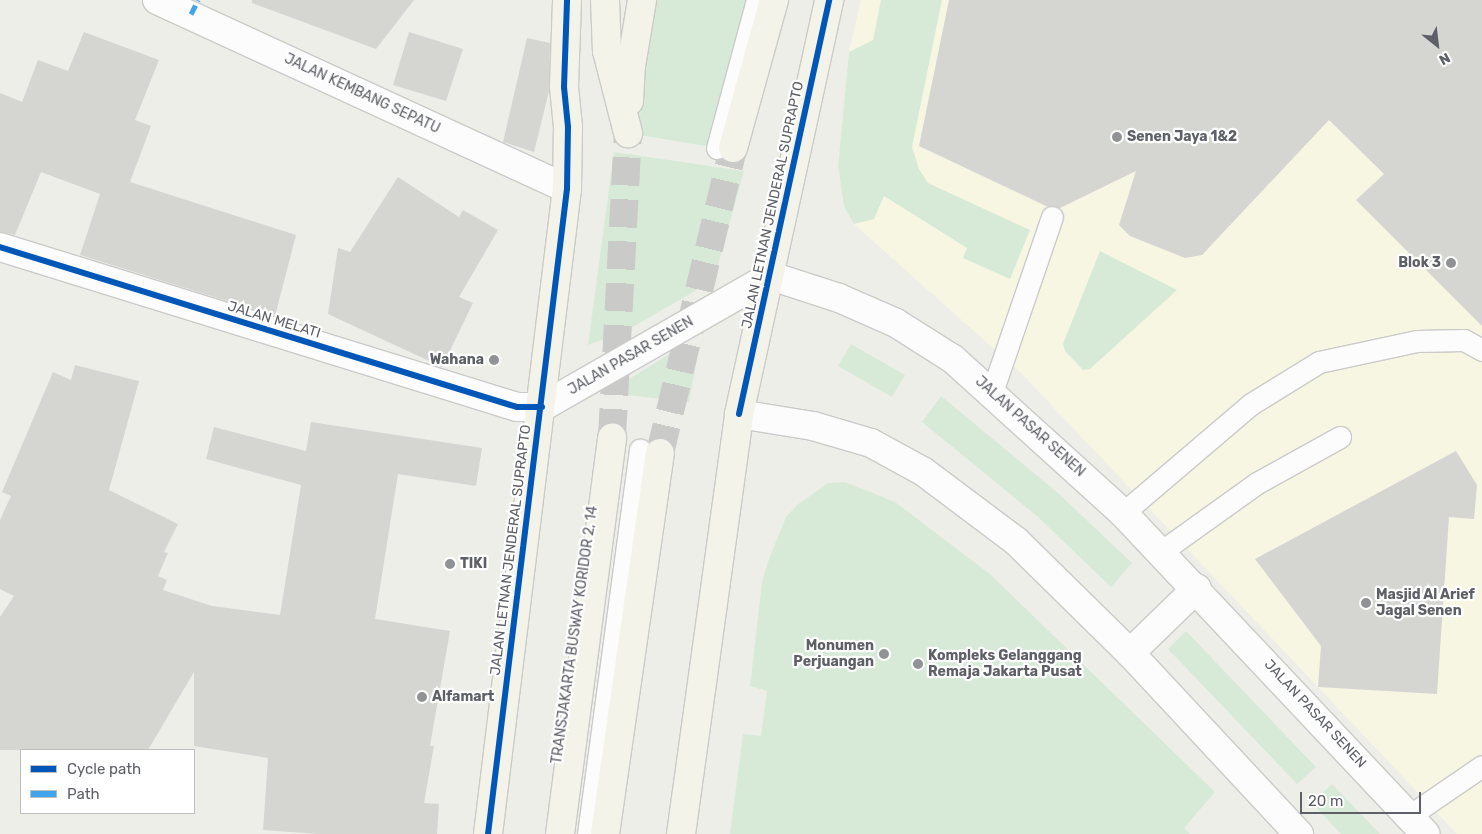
<!DOCTYPE html>
<style>
body{margin:0}
#map{position:relative;width:1482px;height:834px;overflow:hidden;background:#eeeee9;font-family:Rubik,sans-serif}
div>[style]{position:absolute}
.commercial>*{inset:0;background:#f7f6e3}
.green>*{inset:0;background:#d7ead8}
.building>*{inset:0;background:#d5d5d2}
.primary-tunnel>*{height:28px;margin-top:-14px;transform-origin:0;background:repeating-linear-gradient(90deg,#cacac8 0 28px,transparent 0 42px)}
.roads{filter:drop-shadow(1px 0 #cacbc9) drop-shadow(-1px 0 #cacbc9) drop-shadow(0 1px #cacbc9) drop-shadow(0 -1px #cacbc9)}
.lane>*{height:21px;margin:-10.5px;padding:0 10.5px;transform-origin:10.5px;border-radius:10.5px;background:#fcfcfc}
.street>*{height:28px;margin:-14px;padding:0 14px;transform-origin:14px;border-radius:14px;background:#fcfcfc}
.secondary>*{height:28px;margin:-14px;padding:0 14px;transform-origin:14px;border-radius:14px;background:#fcfcfc}
.primary>*{height:28px;margin:-14px;padding:0 14px;transform-origin:14px;border-radius:14px;background:#f3f3e9}
.quiet>*{height:5px;margin-top:-2.5px;transform-origin:0;background:repeating-linear-gradient(90deg,#41a5ee 0 10px,transparent 0 15px)}
.cycleway>*{height:6px;margin:-3px;padding:0 3px;transform-origin:3px;border-radius:3px;background:#0057b8}
.dots>*{width:14px;height:14px;translate:-50% -50%;box-sizing:border-box;border:2px solid #fff;border-radius:50%}
span{translate:-50% -50%;white-space:nowrap;text-align:center;line-height:1.15;-webkit-text-stroke:4.5px #fff;paint-order:stroke}
.street-label{font-size:14px;color:#5e6067}
.poi-label{font-size:14px;color:#5e6067;font-weight:700}
.left{translate:0 -50%;text-align:left}
.right{translate:-100% -50%;text-align:right}
.legend{position:absolute;left:20px;top:749px;width:175px;height:65px;box-sizing:border-box;background:#fff;border:1px solid #bfbfc2;margin:0;padding:6px 9px;list-style:none;font-size:15px;color:#5e6067}
.legend li{display:flex;align-items:center;gap:10px;height:25px}
.legend b{width:25px;border:1px solid #bfbfc2}
.north{position:absolute;left:1412px;top:20px;width:50px;height:50px;-webkit-text-stroke:4px #fff;paint-order:stroke;rotate:151deg;font-size:14px;font-weight:700;line-height:20px;text-align:center;color:#5e6067}
.north::after{content:'';display:block;margin:auto;width:18px;height:22px;background:#5e6067;clip-path:polygon(50% 0,100% 100%,50% 72%,0 100%)}
.scale{position:absolute;left:1300px;top:792px;width:121px;height:22px;box-sizing:border-box;border:2px solid #5e6067;border-top:0;padding-left:6px;font-size:15px;line-height:18px;white-space:nowrap;color:#5e6067;-webkit-text-stroke:4px #fff;paint-order:stroke}
</style>
<div id="map">
<div class="commercial">
<i style="clip-path:polygon(861px 0,1482px 0,1482px 834px,1457px 834px,1021px 373px,854px 224px,844px 207px,838px 166px,849px 52px)"></i>
</div>
<div class="green">
<i style="clip-path:polygon(642px 0,757px 0,717px 148px,628px 133px)"></i>
<i style="clip-path:polygon(881px 0,942px 0,912px 147px,919px 169px,928px 183px,1030px 230px,1010px 279px,963px 258px,967px 248px,884px 196px,874px 219px,854px 224px,844px 207px,838px 166px,849px 52px,873px 40px)"></i>
<i style="clip-path:polygon(614px 152px,744px 171px,714px 280px,624px 332px,588px 345px)"></i>
<i style="clip-path:polygon(1100px 251px,1177px 290px,1090px 369px,1083px 370px,1065px 351px,1063px 344px)"></i>
<i style="clip-path:polygon(851px 344px,905px 375px,892px 397px,838px 366px)"></i>
<i style="clip-path:polygon(681px 347px,699px 348px,689px 402px,618px 394px,624px 382px)"></i>
<i style="clip-path:polygon(941px 396px,1058px 493px,1132px 563px,1111px 587px,1038px 517px,922px 422px)"></i>
<i style="clip-path:polygon(845px 482px,895px 502px,990px 574px,1215px 792px,1184px 828px,1190px 834px,730px 834px,743px 734px,761px 736px,767px 691px,750px 686px,762px 582px,769px 559px,786px 517px,797px 505px,828px 483px)"></i>
<i style="clip-path:polygon(1186px 631px,1316px 767px,1297px 784px,1168px 649px)"></i>
<i style="clip-path:polygon(1332px 784px,1380px 834px,1341px 834px,1312px 803px)"></i>
</div>
<div class="building">
<i style="clip-path:polygon(252px 0,414px 0,376px 49px,252px 3px)"></i>
<i style="clip-path:polygon(949px 0,1482px 0,1482px 326px,1356px 200px,1384px 174px,1329px 120px,1202px 255px,1185px 258px,1130px 236px,1119px 225px,1136px 171px,1060px 208px,1046px 206px,919px 146px)"></i>
<i style="clip-path:polygon(84px 32px,159px 60px,135px 120px,151px 126px,130px 182px,296px 235px,275px 316px,80px 255px,100px 194px,41px 172px,15px 235px,0 232px,0 93px,22px 102px,38px 60px,68px 71px)"></i>
<i style="clip-path:polygon(409px 32px,463px 49px,446px 101px,393px 85px)"></i>
<i style="clip-path:polygon(527px 38px,550px 43px,549px 91px,534px 152px,503px 142px)"></i>
<i style="clip-path:polygon(398px 177px,459px 217px,463px 210px,498px 230px,459px 297px,473px 303px,442px 367px,328px 314px,338px 248px,350px 252px)"></i>
<i style="clip-path:polygon(75px 365px,139px 381px,109px 490px,178px 524px,164px 552px,168px 553px,158px 576px,167px 580px,163px 590px,212px 606px,280px 615px,301px 485px,206px 459px,214px 427px,306px 451px,311px 422px,482px 448px,476px 486px,398px 474px,375px 619px,450px 631px,430px 746px,434px 746px,424px 803px,439px 804px,437px 834px,318px 834px,263px 830px,268px 758px,194px 746px,194px 672px,148px 750px,0 750px,0 617px,14px 596px,0 589px,0 520px,11px 496px,2px 492px,53px 372px,71px 380px)"></i>
<i style="clip-path:polygon(1456px 451px,1477px 485px,1474px 519px,1449px 517px,1437px 694px,1318px 687px,1321px 646px,1255px 559px)"></i>
</div>
<div class="primary-tunnel">
<i style="left:612px;top:437px;width:304px;rotate:-87deg"></i>
<i style="left:660px;top:453px;width:314px;rotate:-76.5deg"></i>
</div>
<div class="roads">
<div class="lane">
<i style="left:717px;top:148px;width:153px;rotate:-74.9deg"></i>
<i style="left:992px;top:392px;width:185px;rotate:-71.1deg"></i>
<i style="left:1123px;top:513px;width:168px;rotate:-40.4deg"></i>
<i style="left:1251px;top:404px;width:80px;rotate:-31.7deg"></i>
<i style="left:1319px;top:362px;width:100px;rotate:-12.1deg"></i>
<i style="left:1417px;top:341px;width:47px;rotate:-1.2deg"></i>
<i style="left:1464px;top:340px;width:21px;rotate:29deg"></i>
<i style="left:1162px;top:551px;width:117px;rotate:-35.6deg"></i>
<i style="left:1257px;top:483px;width:95px;rotate:-29deg"></i>
<i style="left:1409px;top:816px;width:88px;rotate:-34.4deg"></i>
<i style="left:588px;top:834px;width:388px;rotate:-82.3deg"></i>
</div>
<div class="street">
<i style="left:0;top:247px;width:541px;rotate:17.2deg"></i>
<i style="left:517px;top:407px;width:25px"></i>
</div>
<div class="secondary">
<i style="left:157px;top:0;width:451px;rotate:24.7deg"></i>
<i style="left:542px;top:407px;width:264px;rotate:-29.8deg"></i>
<i style="left:771px;top:276px;width:71px;rotate:17.9deg"></i>
<i style="left:839px;top:298px;width:62px;rotate:23.7deg"></i>
<i style="left:896px;top:323px;width:67px;rotate:32.3deg"></i>
<i style="left:953px;top:359px;width:229px;rotate:42.2deg"></i>
<i style="left:1123px;top:513px;width:441px;rotate:46.7deg"></i>
<i style="left:739px;top:414px;width:75px;rotate:9.2deg"></i>
<i style="left:813px;top:426px;width:60px;rotate:16.3deg"></i>
<i style="left:871px;top:443px;width:60px;rotate:28.7deg"></i>
<i style="left:924px;top:472px;width:115px;rotate:36.9deg"></i>
<i style="left:1016px;top:541px;width:160px;rotate:44.5deg"></i>
<i style="left:1130px;top:653px;width:248px;rotate:47deg"></i>
<i style="left:1130px;top:653px;width:93px;rotate:-44.1deg"></i>
</div>
<div class="primary">
<i style="left:605px;top:0;width:51px;rotate:87.8deg"></i>
<i style="left:607px;top:51px;width:85px;rotate:75.6deg"></i>
<i style="left:629px;top:101px;width:35px;rotate:-87deg"></i>
<i style="left:631px;top:66px;width:67px;rotate:-80.5deg"></i>
<i style="left:733px;top:148px;width:154px;rotate:-74.5deg"></i>
<i style="left:488px;top:834px;width:650px;rotate:-83.02deg"></i>
<i style="left:567px;top:189px;width:62px;rotate:-89.1deg"></i>
<i style="left:568px;top:127px;width:40px;rotate:-95.7deg"></i>
<i style="left:564px;top:87px;width:87px;rotate:-88deg"></i>
<i style="left:560px;top:834px;width:400px;rotate:-82.5deg"></i>
<i style="left:605px;top:834px;width:385px;rotate:-81.8deg"></i>
<i style="left:681px;top:834px;width:424px;rotate:-82.1deg"></i>
<i style="left:739px;top:414px;width:424px;rotate:-77.7deg"></i>
</div>
</div>
<div class="quiet">
<i style="left:191px;top:14px;width:16px;rotate:-63deg"></i>
</div>
<div class="cycleway">
<i style="left:0;top:247px;width:541px;rotate:17.2deg"></i>
<i style="left:517px;top:407px;width:25px"></i>
<i style="left:739px;top:414px;width:424px;rotate:-77.7deg"></i>
<i style="left:488px;top:834px;width:650px;rotate:-83.02deg"></i>
<i style="left:567px;top:189px;width:62px;rotate:-89.1deg"></i>
<i style="left:568px;top:127px;width:40px;rotate:-95.7deg"></i>
<i style="left:564px;top:87px;width:87px;rotate:-88deg"></i>
</div>
<div class="dots">
<i style="left:1117px;top:137px;background:#909294"></i>
<i style="left:1451px;top:263px;background:#909294"></i>
<i style="left:494px;top:360px;background:#909294"></i>
<i style="left:450px;top:564px;background:#909294"></i>
<i style="left:1366px;top:603px;background:#909294"></i>
<i style="left:884px;top:654px;background:#909294"></i>
<i style="left:918px;top:664px;background:#909294"></i>
<i style="left:422px;top:697px;background:#909294"></i>
</div>
<div class="street-label">
<span style="left:362px;top:94px;rotate:25deg">JALAN KEMBANG SEPATU</span>
<span style="left:773px;top:205px;rotate:-78deg">JALAN LETNAN JENDERAL SUPRAPTO</span>
<span style="left:274px;top:320px;rotate:17deg">JALAN MELATI</span>
<span style="left:631px;top:356px;rotate:-30deg">JALAN PASAR SENEN</span>
<span style="left:1030px;top:427px;rotate:42deg">JALAN PASAR SENEN</span>
<span style="left:511px;top:550px;rotate:-83deg">JALAN LETNAN JENDERAL SUPRAPTO</span>
<span style="left:575px;top:635px;rotate:-82deg">TRANSJAKARTA BUSWAY KORIDOR 2, 14</span>
<span style="left:1315px;top:714px;rotate:47deg">JALAN PASAR SENEN</span>
</div>
<div class="poi-label">
<span class="left" style="left:1127px;top:137px">Senen Jaya 1&amp;2</span>
<span class="right" style="left:1441px;top:263px">Blok 3</span>
<span class="right" style="left:484px;top:360px">Wahana</span>
<span class="left" style="left:460px;top:564px">TIKI</span>
<span class="left" style="left:1376px;top:603px">Masjid Al Arief<br>Jagal Senen</span>
<span class="right" style="left:874px;top:654px">Monumen<br>Perjuangan</span>
<span class="left" style="left:928px;top:664px">Kompleks Gelanggang<br>Remaja Jakarta Pusat</span>
<span class="left" style="left:432px;top:697px">Alfamart</span>
</div>
<ul class="legend">
<li><b style="height:6px;background:#0057b8"></b>Cycle path</li>
<li><b style="height:6px;background:#41a5ee"></b>Path</li>
</ul>
<div class="north">N</div>
<div class="scale">20 m</div>
</div>
